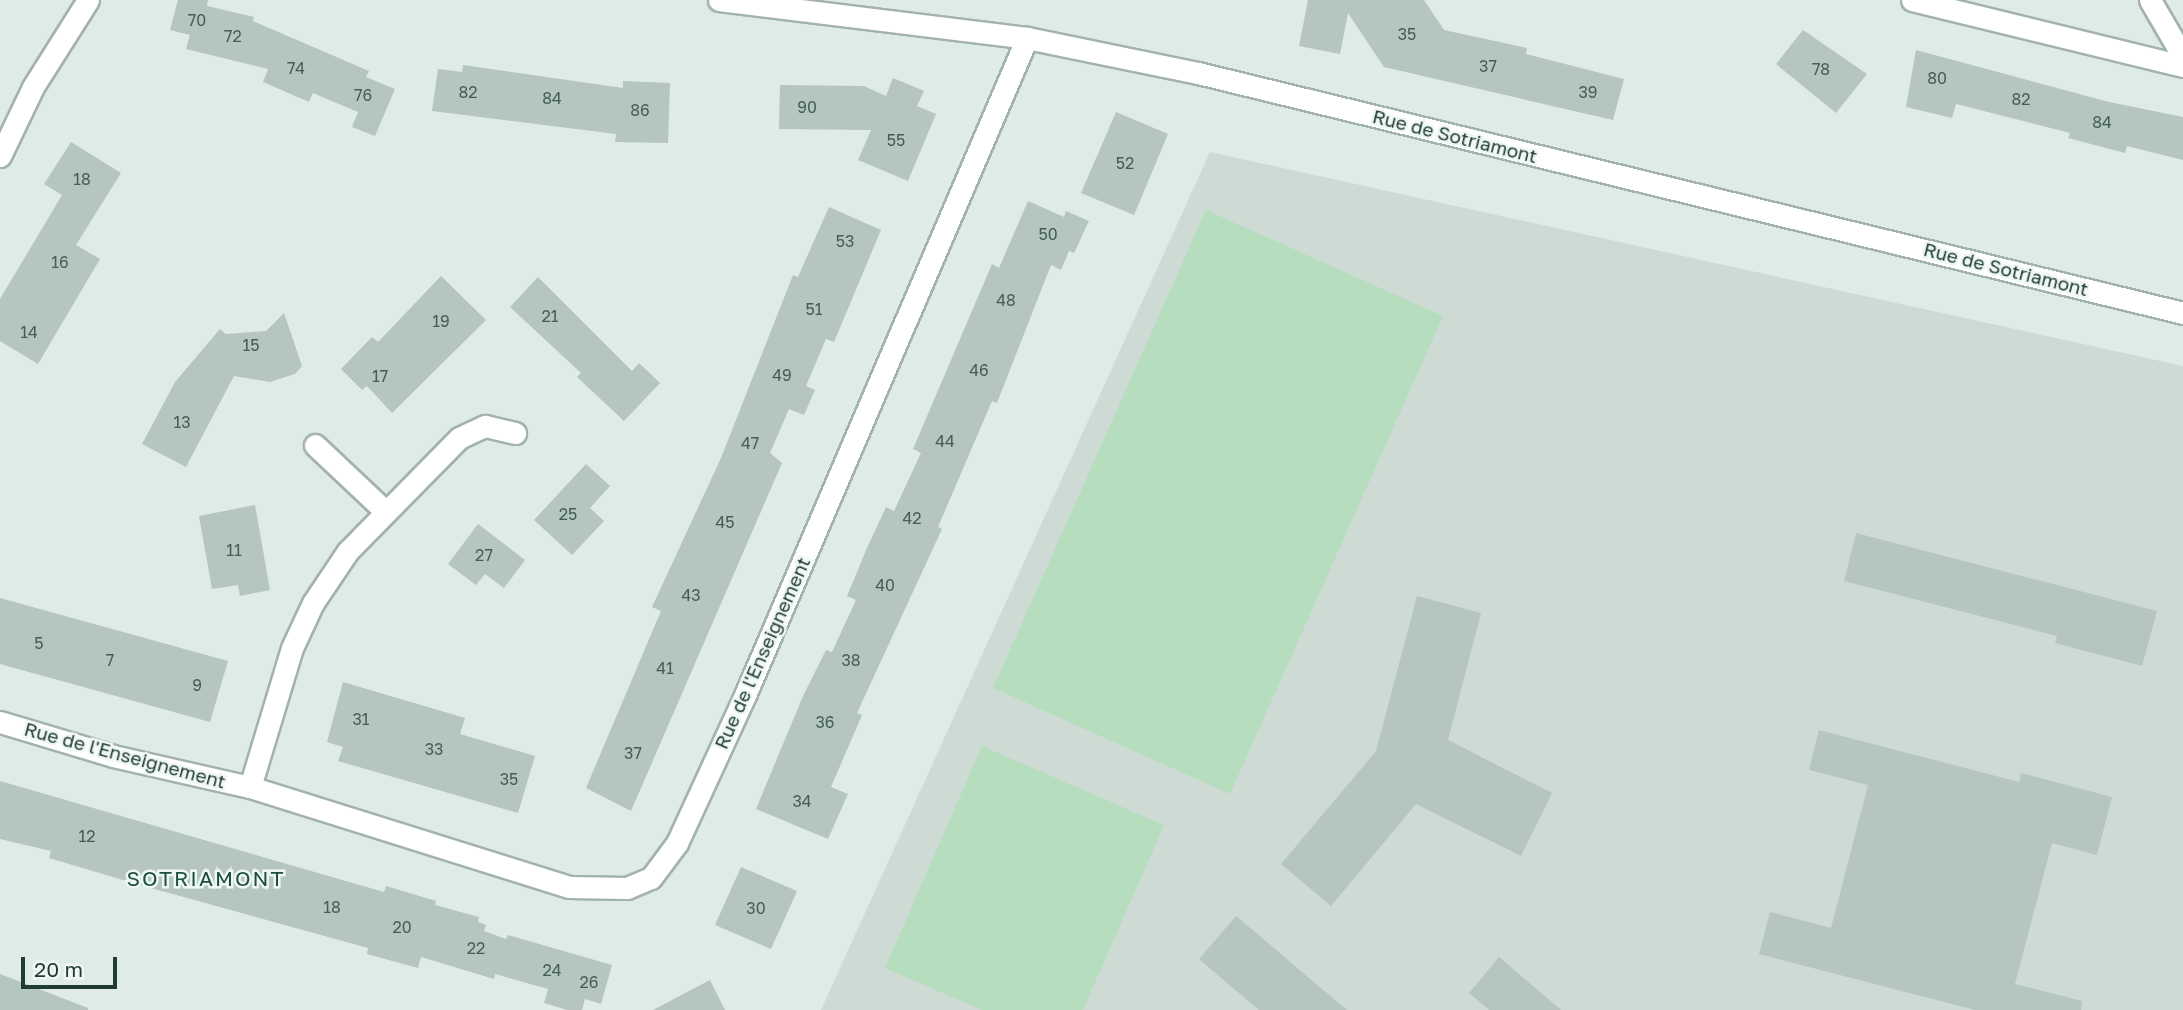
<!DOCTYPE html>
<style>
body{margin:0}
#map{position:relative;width:2183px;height:1010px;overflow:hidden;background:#dfebe5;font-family:"Golos Text",sans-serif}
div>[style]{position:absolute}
.built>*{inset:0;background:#cddbd4}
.green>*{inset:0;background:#b7ddbf}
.building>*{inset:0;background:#b4c6be}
.roads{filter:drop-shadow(2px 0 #a2b3ac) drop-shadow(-2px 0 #a2b3ac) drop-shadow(0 2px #a2b3ac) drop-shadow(0 -2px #a2b3ac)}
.minor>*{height:21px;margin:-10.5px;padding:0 10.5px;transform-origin:10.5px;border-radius:10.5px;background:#fff}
span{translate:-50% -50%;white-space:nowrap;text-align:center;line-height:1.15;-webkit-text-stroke:5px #eff7f3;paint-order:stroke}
.number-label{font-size:16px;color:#445e56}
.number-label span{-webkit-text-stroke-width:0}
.street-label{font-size:19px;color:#1f3b33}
.neighbourhood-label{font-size:21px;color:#1b4e3f;letter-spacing:2px}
.scale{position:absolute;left:21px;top:957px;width:96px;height:32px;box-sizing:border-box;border:4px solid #1f3b33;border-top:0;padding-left:9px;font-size:21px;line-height:24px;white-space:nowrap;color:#1f3b33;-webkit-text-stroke:5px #eff7f3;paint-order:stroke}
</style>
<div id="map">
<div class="built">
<i style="clip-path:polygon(1210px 152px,2183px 366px,2183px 1010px,821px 1010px)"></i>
</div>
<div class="green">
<i style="clip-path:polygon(1206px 210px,1443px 316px,1230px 794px,993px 688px)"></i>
<i style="clip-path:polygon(982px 746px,1164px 825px,1083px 1010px,982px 1010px,885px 968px)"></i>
</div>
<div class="building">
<i style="clip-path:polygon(178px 0,208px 0,207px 6px,254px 17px,253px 21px,369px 71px,366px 77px,395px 89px,375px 136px,352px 127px,358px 112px,313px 93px,309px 102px,263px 82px,268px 69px,186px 49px,190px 35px,170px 30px)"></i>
<i style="clip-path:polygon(1308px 0,1424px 0,1444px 30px,1527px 48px,1526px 54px,1624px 79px,1613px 120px,1384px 67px,1348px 13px,1340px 54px,1299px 46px)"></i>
<i style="clip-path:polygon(1803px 30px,1867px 74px,1836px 113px,1776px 64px)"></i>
<i style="clip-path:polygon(1916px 50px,2109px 102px,2183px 117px,2183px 160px,2127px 146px,2125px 153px,2068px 138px,2070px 133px,1956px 104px,1952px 118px,1906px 107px)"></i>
<i style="clip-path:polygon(463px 65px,623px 88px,623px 81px,670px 83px,668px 143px,615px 142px,616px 134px,432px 111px,438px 69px,462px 72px)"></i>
<i style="clip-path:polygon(893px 78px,924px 91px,917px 106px,936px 114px,908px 181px,858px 160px,871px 130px,779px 129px,780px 85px,864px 86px,886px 96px)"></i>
<i style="clip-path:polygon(1116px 112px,1168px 134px,1134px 215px,1081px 193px)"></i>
<i style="clip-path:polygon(71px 142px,121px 173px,76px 245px,100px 259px,38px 364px,0 341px,0 299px,62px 195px,44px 184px)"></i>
<i style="clip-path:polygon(1028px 201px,1064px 217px,1066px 211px,1089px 221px,1074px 253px,1069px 251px,1061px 270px,1051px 265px,997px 403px,992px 401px,938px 527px,942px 529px,857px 713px,862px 715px,831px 787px,848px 794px,828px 839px,756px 809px,803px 696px,826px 650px,832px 652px,856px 600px,847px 596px,867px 548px,886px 507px,894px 511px,921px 453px,913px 449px,992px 264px,999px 268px)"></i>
<i style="clip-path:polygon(829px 207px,881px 230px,834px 342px,826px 339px,806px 386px,815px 390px,804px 415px,789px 409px,770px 453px,782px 463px,631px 811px,586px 788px,661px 611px,652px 607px,721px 458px,793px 275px,798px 277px)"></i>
<i style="clip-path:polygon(441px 276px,486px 320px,392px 413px,367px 386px,362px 390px,341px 369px,372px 337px,378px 342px)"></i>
<i style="clip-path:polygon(538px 277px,632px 371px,639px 363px,660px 383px,624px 421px,577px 377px,581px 373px,510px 307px)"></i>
<i style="clip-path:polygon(284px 313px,302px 366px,295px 374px,270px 382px,234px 376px,186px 467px,142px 444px,175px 382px,220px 329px,226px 334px,266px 331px)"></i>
<i style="clip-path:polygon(586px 464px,610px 486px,590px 508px,604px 521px,572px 555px,534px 520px)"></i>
<i style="clip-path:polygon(255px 505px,270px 590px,240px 596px,238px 585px,212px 589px,199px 516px)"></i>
<i style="clip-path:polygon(478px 524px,525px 560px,504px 588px,485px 574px,476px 585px,448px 564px)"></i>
<i style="clip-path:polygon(1856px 533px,2157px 611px,2142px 666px,2055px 643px,2057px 636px,1844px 581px)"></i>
<i style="clip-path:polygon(1417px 596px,1481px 613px,1448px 740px,1552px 793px,1521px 856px,1416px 804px,1331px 906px,1281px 864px,1376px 751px)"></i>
<i style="clip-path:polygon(0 598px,228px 661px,210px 722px,0 664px)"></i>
<i style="clip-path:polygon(343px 682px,465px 718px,460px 734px,535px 756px,518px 813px,338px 761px,343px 747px,327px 742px)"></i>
<i style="clip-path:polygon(1819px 730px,2019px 782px,2021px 773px,2112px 797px,2097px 855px,2052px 843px,2015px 984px,2082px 1001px,2081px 1010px,1975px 1010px,1759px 954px,1770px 912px,1831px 928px,1868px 785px,1809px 770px)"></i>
<i style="clip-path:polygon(0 781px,384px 892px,386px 886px,436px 901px,435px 905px,479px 917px,478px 922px,486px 925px,484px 931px,506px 939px,508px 935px,612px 965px,601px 1004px,585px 999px,582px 1010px,567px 1010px,544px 1003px,548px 989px,495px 974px,494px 979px,421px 957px,418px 968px,367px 954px,368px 948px,133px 883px,49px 858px,51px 851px,0 839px)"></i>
<i style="clip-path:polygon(741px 867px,797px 891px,771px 949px,715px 925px)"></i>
<i style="clip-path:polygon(1236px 916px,1347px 1010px,1259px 1010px,1199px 959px)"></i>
<i style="clip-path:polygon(1499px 957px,1561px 1010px,1489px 1010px,1469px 993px)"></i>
<i style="clip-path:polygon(0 974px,88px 1008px,88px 1010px,0 1010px)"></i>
<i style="clip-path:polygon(710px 980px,725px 1010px,653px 1010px)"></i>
</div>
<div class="roads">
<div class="minor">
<i style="left:719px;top:0;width:310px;rotate:7deg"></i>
<i style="left:1027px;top:38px;width:175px;rotate:11.6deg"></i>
<i style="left:1198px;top:73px;width:1014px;rotate:13.69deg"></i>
<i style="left:1912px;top:0;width:279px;rotate:13.7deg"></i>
<i style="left:2150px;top:0;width:66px;rotate:59.9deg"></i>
<i style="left:0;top:156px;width:76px;rotate:-64.4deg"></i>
<i style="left:33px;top:87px;width:103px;rotate:-57.7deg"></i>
<i style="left:315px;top:445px;width:96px;rotate:43.3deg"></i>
<i style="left:0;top:722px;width:118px;rotate:16.7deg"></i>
<i style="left:113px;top:756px;width:140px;rotate:12.8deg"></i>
<i style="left:250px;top:787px;width:334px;rotate:17.4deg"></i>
<i style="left:569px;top:887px;width:58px;rotate:1deg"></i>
<i style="left:627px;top:888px;width:26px;rotate:-23deg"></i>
<i style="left:651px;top:878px;width:44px;rotate:-53.4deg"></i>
<i style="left:677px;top:843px;width:165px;rotate:-65.3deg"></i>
<i style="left:746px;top:693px;width:713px;rotate:-66.78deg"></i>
<i style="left:250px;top:787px;width:145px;rotate:-73.2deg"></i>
<i style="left:292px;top:648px;width:50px;rotate:-65deg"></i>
<i style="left:313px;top:603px;width:63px;rotate:-56.1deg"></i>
<i style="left:348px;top:551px;width:158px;rotate:-45.5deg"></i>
<i style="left:459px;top:438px;width:29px;rotate:-25deg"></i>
<i style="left:485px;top:426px;width:31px;rotate:13deg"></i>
</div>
</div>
<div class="number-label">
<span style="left:197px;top:20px">70</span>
<span style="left:1407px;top:34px">35</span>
<span style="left:233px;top:36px">72</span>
<span style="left:1488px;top:66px">37</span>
<span style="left:296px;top:68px">74</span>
<span style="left:1821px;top:69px">78</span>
<span style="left:1937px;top:78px">80</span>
<span style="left:468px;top:92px">82</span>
<span style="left:1588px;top:92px">39</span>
<span style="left:363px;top:95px">76</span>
<span style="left:552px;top:98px">84</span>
<span style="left:2021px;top:99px">82</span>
<span style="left:807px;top:107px">90</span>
<span style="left:640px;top:110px">86</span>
<span style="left:2102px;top:122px">84</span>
<span style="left:896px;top:140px">55</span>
<span style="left:1125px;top:163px">52</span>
<span style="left:82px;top:179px">18</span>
<span style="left:1048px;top:234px">50</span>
<span style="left:845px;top:241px">53</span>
<span style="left:60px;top:262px">16</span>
<span style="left:1006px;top:300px">48</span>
<span style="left:814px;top:309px">51</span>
<span style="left:550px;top:316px">21</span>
<span style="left:441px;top:321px">19</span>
<span style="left:29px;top:332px">14</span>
<span style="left:251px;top:345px">15</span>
<span style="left:979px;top:370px">46</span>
<span style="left:782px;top:375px">49</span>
<span style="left:380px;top:376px">17</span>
<span style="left:182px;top:422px">13</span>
<span style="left:945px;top:441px">44</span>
<span style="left:750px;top:443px">47</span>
<span style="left:568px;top:514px">25</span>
<span style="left:912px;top:518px">42</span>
<span style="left:725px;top:522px">45</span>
<span style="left:234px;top:550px">11</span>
<span style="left:484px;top:555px">27</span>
<span style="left:885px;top:585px">40</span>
<span style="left:691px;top:595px">43</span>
<span style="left:39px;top:643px">5</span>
<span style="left:110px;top:660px">7</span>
<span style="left:851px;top:660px">38</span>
<span style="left:665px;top:668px">41</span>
<span style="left:197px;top:685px">9</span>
<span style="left:361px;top:719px">31</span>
<span style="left:825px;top:722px">36</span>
<span style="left:434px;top:749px">33</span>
<span style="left:633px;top:753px">37</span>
<span style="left:509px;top:779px">35</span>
<span style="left:802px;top:801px">34</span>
<span style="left:87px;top:836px">12</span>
<span style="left:332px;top:907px">18</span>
<span style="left:756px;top:908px">30</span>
<span style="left:402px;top:927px">20</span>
<span style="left:476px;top:948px">22</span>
<span style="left:552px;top:970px">24</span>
<span style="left:589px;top:982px">26</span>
</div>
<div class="street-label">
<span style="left:1455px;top:136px;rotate:14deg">Rue de Sotriamont</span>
<span style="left:2006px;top:269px;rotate:14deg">Rue de Sotriamont</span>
<span style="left:762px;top:653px;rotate:-66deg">Rue de l'Enseignement</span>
<span style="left:125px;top:755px;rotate:15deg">Rue de l'Enseignement</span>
</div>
<div class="neighbourhood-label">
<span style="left:206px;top:878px">SOTRIAMONT</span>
</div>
<div class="scale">20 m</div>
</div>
